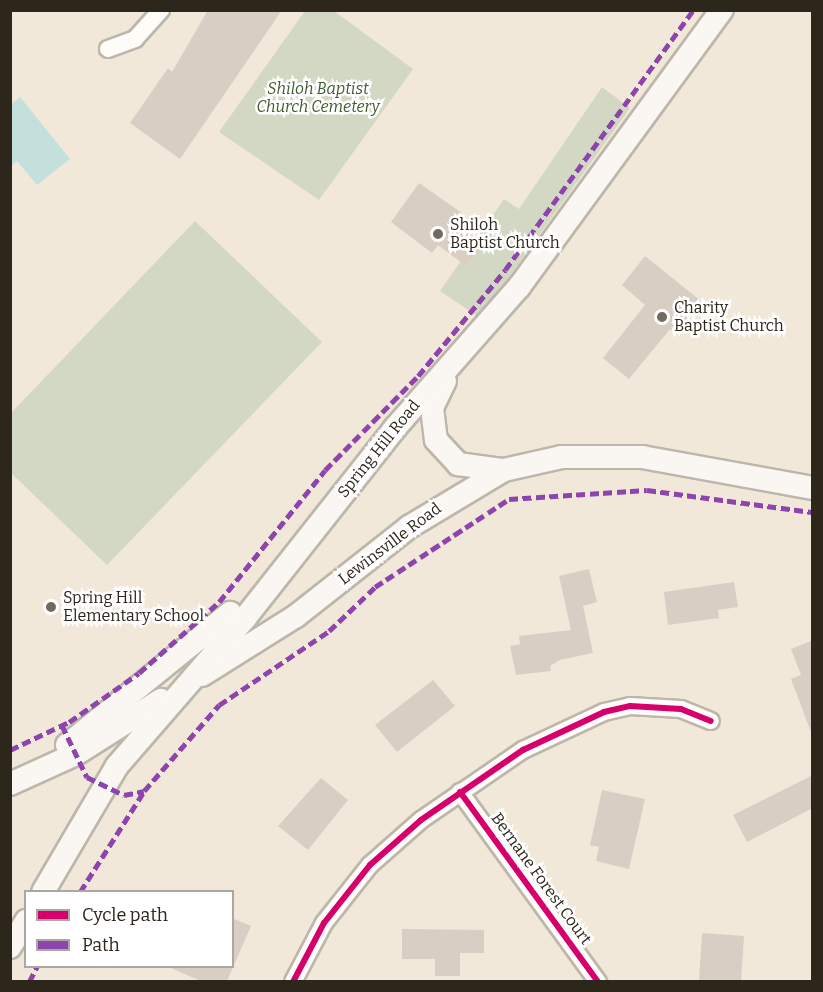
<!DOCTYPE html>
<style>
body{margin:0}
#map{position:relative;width:823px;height:992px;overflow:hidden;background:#f1e8d9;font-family:Bitter,serif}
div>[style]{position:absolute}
.green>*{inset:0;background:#d3d8c4}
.water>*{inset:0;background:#c4e0dd}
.building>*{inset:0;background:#d9cec4}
.roads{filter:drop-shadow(2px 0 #bdb6ab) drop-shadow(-2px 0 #bdb6ab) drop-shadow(0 2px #bdb6ab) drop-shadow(0 -2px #bdb6ab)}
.minor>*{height:16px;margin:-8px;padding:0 8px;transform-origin:8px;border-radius:8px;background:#fdfcf9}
.secondary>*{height:22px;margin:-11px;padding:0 11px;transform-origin:11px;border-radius:11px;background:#faf7f3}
.quiet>*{height:4.5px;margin-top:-2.25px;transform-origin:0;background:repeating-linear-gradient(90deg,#8e44ad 0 9px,transparent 0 13.5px)}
.cycleway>*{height:6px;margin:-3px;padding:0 3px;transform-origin:3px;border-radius:3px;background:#d6006c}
.dots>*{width:16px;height:16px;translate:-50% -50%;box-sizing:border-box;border:3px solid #fff;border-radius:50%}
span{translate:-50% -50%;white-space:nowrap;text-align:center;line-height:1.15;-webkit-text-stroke:5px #fff;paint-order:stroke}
.park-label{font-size:16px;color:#3f5b2e;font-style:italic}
.poi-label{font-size:16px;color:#2c261b}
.left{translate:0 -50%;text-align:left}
.street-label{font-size:16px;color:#2c261b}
.frame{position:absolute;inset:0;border:12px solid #2c261b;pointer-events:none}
.legend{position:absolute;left:24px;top:890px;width:210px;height:78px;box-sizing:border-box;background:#fff;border:2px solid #aba8a4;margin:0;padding:8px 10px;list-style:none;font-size:18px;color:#2c261b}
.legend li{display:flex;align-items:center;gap:12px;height:30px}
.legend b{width:30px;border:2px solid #aba8a4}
</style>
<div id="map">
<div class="green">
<i style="clip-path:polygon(305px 11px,334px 11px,413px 69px,319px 200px,219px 132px)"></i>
<i style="clip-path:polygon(602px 87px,630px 108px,480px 318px,440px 291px,504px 199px,519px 209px)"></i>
<i style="clip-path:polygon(195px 221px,322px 342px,107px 565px,11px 473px,11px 413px)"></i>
</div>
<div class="water">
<i style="clip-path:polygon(20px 97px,70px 159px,37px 185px,17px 161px,11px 166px,11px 104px)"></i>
</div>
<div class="building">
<i style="clip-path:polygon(208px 10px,282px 10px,180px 159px,130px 123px,168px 68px,172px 72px)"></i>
<i style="clip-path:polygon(419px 183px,462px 213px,455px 223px,483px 244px,466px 266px,438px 245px,432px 253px,391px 222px)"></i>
<i style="clip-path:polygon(645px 256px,701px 301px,675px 333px,670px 329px,629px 379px,603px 358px,645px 305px,622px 285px)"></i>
<i style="clip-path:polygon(589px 569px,597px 602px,583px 606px,593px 653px,560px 660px,550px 666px,551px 671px,516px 675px,510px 646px,520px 644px,519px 636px,571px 630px,559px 576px)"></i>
<i style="clip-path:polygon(734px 582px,738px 607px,718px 610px,719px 618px,668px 625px,664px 592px)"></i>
<i style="clip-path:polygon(813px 640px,813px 732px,811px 732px,791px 679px,801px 675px,791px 649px)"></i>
<i style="clip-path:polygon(433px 680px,455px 706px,397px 752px,375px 725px)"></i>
<i style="clip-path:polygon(813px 775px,813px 808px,747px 842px,733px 815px)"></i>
<i style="clip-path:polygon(321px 778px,348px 800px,308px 850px,278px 826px)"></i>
<i style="clip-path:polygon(602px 790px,645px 799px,629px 869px,596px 861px,599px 847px,590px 845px)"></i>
<i style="clip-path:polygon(232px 918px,251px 926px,227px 981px,201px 981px,166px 966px,232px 966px)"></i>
<i style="clip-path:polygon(402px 929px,484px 930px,484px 953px,460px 953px,460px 976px,435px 976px,435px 959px,402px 959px)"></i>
<i style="clip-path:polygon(702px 933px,744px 936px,741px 981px,699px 981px)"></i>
</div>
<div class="roads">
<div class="minor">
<i style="left:108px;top:49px;width:29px;rotate:-20deg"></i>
<i style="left:135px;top:39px;width:39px;rotate:-48deg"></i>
<i style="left:460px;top:792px;width:235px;rotate:54deg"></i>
<i style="left:293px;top:982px;width:67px;rotate:-62.3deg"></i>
<i style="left:324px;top:923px;width:74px;rotate:-51.6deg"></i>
<i style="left:370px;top:865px;width:68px;rotate:-41.4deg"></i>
<i style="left:421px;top:820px;width:124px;rotate:-34.5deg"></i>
<i style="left:523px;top:750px;width:89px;rotate:-25.1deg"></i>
<i style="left:604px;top:712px;width:27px;rotate:-13deg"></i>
<i style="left:630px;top:706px;width:51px;rotate:3.4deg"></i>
<i style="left:681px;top:709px;width:32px;rotate:22deg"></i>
</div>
<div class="secondary">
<i style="left:445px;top:381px;width:30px;rotate:116deg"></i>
<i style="left:432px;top:408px;width:32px;rotate:83deg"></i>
<i style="left:436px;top:440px;width:33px;rotate:47deg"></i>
<i style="left:458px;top:464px;width:44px;rotate:7.8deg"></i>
<i style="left:202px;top:675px;width:111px;rotate:-32.1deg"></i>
<i style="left:296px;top:616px;width:144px;rotate:-38.2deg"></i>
<i style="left:409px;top:527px;width:111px;rotate:-31deg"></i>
<i style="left:504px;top:470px;width:58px;rotate:-12.8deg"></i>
<i style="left:561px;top:457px;width:81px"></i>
<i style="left:642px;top:457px;width:173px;rotate:10.3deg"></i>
<i style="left:67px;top:745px;width:210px;rotate:-39deg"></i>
<i style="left:10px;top:784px;width:72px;rotate:-24.4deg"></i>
<i style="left:76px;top:754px;width:101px;rotate:-32.4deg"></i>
<i style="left:43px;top:892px;width:146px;rotate:-59.6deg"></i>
<i style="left:117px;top:766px;width:196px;rotate:-49.1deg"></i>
<i style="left:245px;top:618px;width:242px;rotate:-51.7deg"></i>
<i style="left:395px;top:428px;width:188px;rotate:-48.7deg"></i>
<i style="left:519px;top:287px;width:343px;rotate:-53.8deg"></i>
<i style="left:10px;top:947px;width:31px;rotate:-58deg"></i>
</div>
</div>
<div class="quiet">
<i style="left:62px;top:725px;width:58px;rotate:64.3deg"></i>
<i style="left:87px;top:777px;width:41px;rotate:25.9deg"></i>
<i style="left:124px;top:795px;width:20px;rotate:-11deg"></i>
<i style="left:10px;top:750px;width:65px;rotate:-25.4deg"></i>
<i style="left:69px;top:722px;width:85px;rotate:-35deg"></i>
<i style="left:139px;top:673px;width:107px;rotate:-41.6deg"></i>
<i style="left:219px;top:602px;width:169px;rotate:-51.2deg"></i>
<i style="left:325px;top:470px;width:132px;rotate:-45.3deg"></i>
<i style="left:418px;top:376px;width:137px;rotate:-50.6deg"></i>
<i style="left:505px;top:270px;width:321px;rotate:-54.1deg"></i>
<i style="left:80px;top:892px;width:120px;rotate:-57.6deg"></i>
<i style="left:144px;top:791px;width:114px;rotate:-48.9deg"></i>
<i style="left:219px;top:705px;width:133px;rotate:-33.9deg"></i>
<i style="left:329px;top:631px;width:64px;rotate:-43.7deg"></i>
<i style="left:375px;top:587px;width:160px;rotate:-33.3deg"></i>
<i style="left:509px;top:499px;width:138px;rotate:-3.7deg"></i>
<i style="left:647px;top:490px;width:166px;rotate:7.6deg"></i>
<i style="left:29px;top:982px;width:18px;rotate:-63deg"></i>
</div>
<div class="cycleway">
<i style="left:460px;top:792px;width:235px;rotate:54deg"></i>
<i style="left:293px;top:982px;width:67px;rotate:-62.3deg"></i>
<i style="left:324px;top:923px;width:74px;rotate:-51.6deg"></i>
<i style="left:370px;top:865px;width:68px;rotate:-41.4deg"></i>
<i style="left:421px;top:820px;width:124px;rotate:-34.5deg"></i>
<i style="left:523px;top:750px;width:89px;rotate:-25.1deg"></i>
<i style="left:604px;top:712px;width:27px;rotate:-13deg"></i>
<i style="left:630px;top:706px;width:51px;rotate:3.4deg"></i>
<i style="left:681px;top:709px;width:32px;rotate:22deg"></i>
</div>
<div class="dots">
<i style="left:438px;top:234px;background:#716a5e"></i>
<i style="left:662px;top:317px;background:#716a5e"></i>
<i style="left:51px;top:607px;background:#716a5e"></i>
</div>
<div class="park-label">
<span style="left:318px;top:98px">Shiloh Baptist<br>Church Cemetery</span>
</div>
<div class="poi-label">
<span class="left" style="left:450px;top:234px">Shiloh<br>Baptist Church</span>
<span class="left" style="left:674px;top:317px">Charity<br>Baptist Church</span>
<span class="left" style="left:63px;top:607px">Spring Hill<br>Elementary School</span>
</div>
<div class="street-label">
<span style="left:379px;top:449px;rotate:-51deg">Spring Hill Road</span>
<span style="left:390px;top:544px;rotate:-37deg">Lewinsville Road</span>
<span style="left:541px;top:879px;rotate:54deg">Bernane Forest Court</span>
</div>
<div class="frame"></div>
<ul class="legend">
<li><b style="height:8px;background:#d6006c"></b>Cycle path</li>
<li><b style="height:8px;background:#8e44ad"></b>Path</li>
</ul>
</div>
